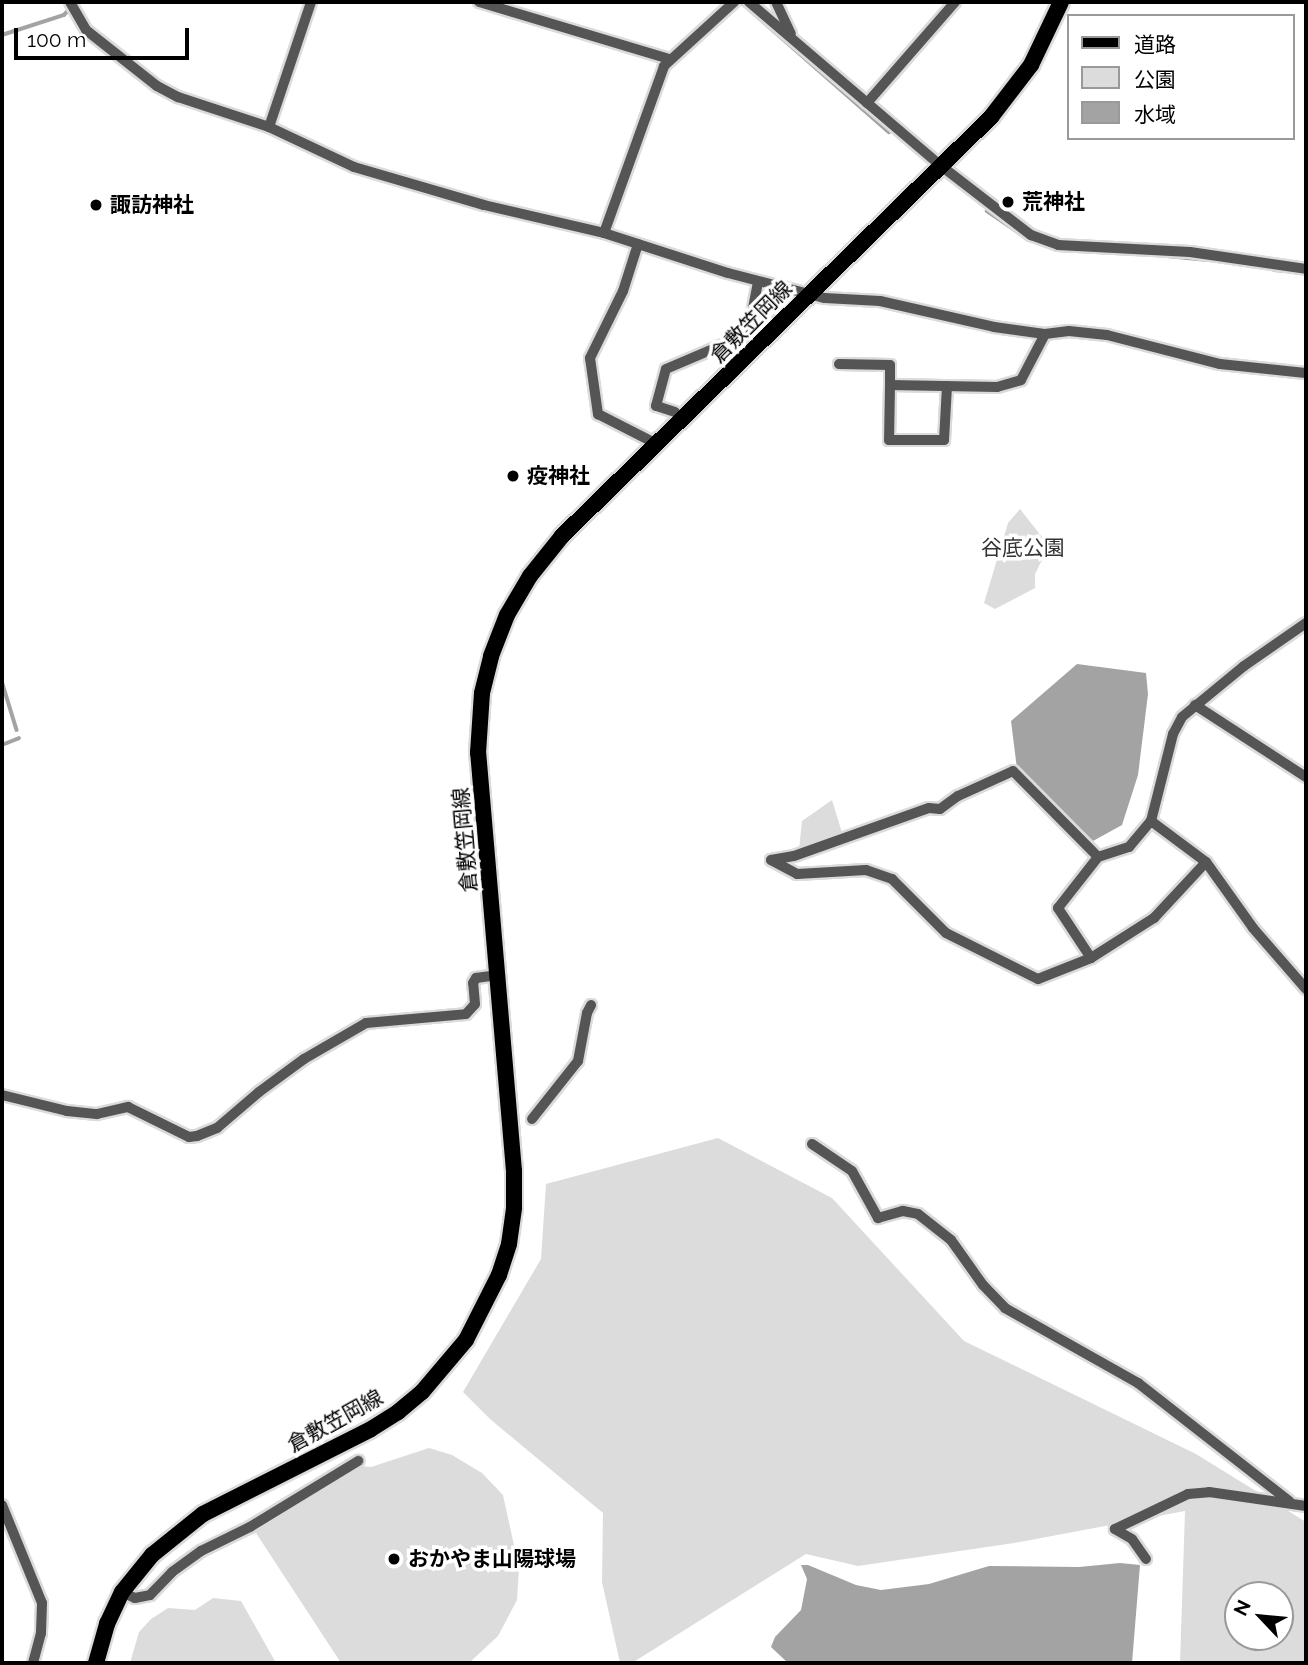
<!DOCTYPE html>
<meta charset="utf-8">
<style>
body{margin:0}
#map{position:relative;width:1308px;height:1665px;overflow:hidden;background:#fff;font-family:Raleway,"Noto Sans JP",sans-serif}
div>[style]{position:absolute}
.green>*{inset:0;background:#dcdcdc}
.water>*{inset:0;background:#a3a3a3}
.stream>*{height:3.5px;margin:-1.75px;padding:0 1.75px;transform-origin:1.75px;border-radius:1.75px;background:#a3a3a3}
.roads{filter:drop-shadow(2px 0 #dbdbdb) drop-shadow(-2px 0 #dbdbdb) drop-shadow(0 2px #dbdbdb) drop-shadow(0 -2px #dbdbdb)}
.street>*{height:10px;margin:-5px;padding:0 5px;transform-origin:5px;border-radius:5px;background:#555}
.primary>*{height:16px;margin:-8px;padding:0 8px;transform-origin:8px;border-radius:8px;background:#000}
.dots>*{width:19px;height:19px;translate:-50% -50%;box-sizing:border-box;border:4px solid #fff;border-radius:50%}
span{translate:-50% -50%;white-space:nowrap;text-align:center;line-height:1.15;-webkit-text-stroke:7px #fff;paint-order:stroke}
.poi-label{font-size:21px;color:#000;font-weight:700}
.left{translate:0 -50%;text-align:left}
.street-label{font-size:21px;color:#000}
.park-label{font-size:21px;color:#333}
.frame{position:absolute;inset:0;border:4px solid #000;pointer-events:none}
.legend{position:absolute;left:1067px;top:14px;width:228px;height:126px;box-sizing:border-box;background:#fff;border:2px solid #999;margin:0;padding:9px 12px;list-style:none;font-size:21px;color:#000}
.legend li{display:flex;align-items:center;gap:14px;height:35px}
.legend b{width:35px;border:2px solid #999}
.north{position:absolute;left:1224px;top:1581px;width:70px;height:70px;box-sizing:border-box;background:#fff;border:2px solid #999;border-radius:50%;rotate:296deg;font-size:19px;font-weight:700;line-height:28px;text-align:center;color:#000}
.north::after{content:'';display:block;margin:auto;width:24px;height:32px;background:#000;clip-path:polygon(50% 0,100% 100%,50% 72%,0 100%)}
.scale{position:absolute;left:14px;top:28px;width:175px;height:32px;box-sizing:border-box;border:4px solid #000;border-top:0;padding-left:9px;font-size:21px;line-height:24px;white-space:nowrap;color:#000;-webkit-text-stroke:5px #fff;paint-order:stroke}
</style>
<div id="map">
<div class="green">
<i style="clip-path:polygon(1020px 509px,1053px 551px,1041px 562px,1035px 574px,1035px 588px,995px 609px,984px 603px,1008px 523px)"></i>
<i style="clip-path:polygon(832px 800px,843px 836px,799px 850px,802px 821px)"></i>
<i style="clip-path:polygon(evenodd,718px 1138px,832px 1198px,964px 1341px,1196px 1454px,1306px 1522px,1306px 1663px,1180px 1663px,1185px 1511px,1014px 1543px,858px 1566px,806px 1554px,632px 1663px,620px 1663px,602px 1582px,603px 1513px,490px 1419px,463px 1392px,541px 1259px,546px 1184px,718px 1138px,1238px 1595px,1280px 1595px,1280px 1637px,1238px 1637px,1238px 1595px)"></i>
<i style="clip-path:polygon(429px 1448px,452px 1455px,482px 1473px,503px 1495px,519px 1568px,517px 1600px,498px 1636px,469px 1663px,341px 1663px,256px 1533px,259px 1526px,359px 1466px,371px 1467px)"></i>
<i style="clip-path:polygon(213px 1598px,241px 1601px,276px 1663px,130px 1663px,139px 1632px,151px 1619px,168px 1608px,195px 1610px)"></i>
</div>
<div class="water">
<i style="clip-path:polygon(1077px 664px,1146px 673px,1148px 694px,1138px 775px,1122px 825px,1093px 841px,1017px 769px,1011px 721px)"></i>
<i style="clip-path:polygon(1120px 1563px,1140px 1565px,1132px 1663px,788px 1663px,771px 1647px,775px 1637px,801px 1610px,807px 1579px,801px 1565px,808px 1565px,856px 1585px,881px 1590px,929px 1584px,989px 1566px,1079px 1567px)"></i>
</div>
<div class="stream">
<i style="left:741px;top:2px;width:197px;rotate:41.3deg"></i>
<i style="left:2px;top:35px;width:65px;rotate:-17.9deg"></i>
<i style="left:64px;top:15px;width:18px;rotate:-47deg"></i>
<i style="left:987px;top:211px;width:46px;rotate:34.4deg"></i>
<i style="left:1167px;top:256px;width:41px;rotate:5.6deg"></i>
<i style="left:1274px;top:270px;width:21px;rotate:5deg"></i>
<i style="left:2px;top:681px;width:51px;rotate:73deg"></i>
<i style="left:2px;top:745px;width:18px;rotate:-22deg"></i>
</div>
<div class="roads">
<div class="street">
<i style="left:70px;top:2px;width:32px;rotate:60deg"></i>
<i style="left:86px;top:30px;width:90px;rotate:38.3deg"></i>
<i style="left:157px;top:86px;width:24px;rotate:28deg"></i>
<i style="left:178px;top:97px;width:96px;rotate:18.2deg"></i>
<i style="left:269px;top:127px;width:94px;rotate:25.2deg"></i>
<i style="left:354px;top:167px;width:135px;rotate:16.3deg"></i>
<i style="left:484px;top:205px;width:123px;rotate:13.1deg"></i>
<i style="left:604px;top:233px;width:130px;rotate:17.9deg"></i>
<i style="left:728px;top:273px;width:100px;rotate:14.5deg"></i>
<i style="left:825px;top:298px;width:55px;rotate:3.1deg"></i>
<i style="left:880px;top:301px;width:117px;rotate:12.8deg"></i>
<i style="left:994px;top:327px;width:51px;rotate:7.8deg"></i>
<i style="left:1045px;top:334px;width:24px;rotate:-7deg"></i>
<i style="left:1069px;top:331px;width:38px;rotate:6deg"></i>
<i style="left:1107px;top:335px;width:117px;rotate:14.4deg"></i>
<i style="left:1220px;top:364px;width:86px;rotate:6deg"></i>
<i style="left:479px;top:2px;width:198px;rotate:16.7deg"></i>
<i style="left:749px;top:2px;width:251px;rotate:40.5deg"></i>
<i style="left:940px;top:165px;width:115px;rotate:37.6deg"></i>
<i style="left:1031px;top:235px;width:29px;rotate:20deg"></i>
<i style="left:1058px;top:245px;width:132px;rotate:3deg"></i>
<i style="left:1190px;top:252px;width:117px;rotate:8.3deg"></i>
<i style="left:776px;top:2px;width:35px;rotate:65deg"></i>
<i style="left:867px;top:103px;width:134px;rotate:-48.9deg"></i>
<i style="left:269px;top:127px;width:132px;rotate:-71.4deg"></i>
<i style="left:604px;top:233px;width:177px;rotate:-70.2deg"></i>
<i style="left:664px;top:66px;width:95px;rotate:-42.4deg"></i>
<i style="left:638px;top:244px;width:49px;rotate:107.7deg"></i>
<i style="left:623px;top:291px;width:75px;rotate:116.2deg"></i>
<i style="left:590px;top:358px;width:57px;rotate:81.9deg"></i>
<i style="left:598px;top:414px;width:66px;rotate:27deg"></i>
<i style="left:839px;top:364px;width:51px;rotate:1.1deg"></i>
<i style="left:890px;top:365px;width:20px;rotate:90deg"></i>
<i style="left:890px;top:385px;width:107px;rotate:1.1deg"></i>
<i style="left:997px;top:387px;width:25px;rotate:-16deg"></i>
<i style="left:1021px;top:380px;width:52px;rotate:-62.4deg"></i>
<i style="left:890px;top:385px;width:55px;rotate:91deg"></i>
<i style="left:889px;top:440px;width:55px"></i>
<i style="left:944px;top:440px;width:54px;rotate:-86.8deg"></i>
<i style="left:675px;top:412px;width:20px;rotate:-162deg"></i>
<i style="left:656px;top:406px;width:38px;rotate:-75deg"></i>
<i style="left:666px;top:369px;width:89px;rotate:-23.1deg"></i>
<i style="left:748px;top:334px;width:53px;rotate:-79.1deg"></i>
<i style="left:1195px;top:705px;width:132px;rotate:33deg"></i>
<i style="left:1151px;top:821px;width:69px;rotate:36.7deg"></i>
<i style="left:1206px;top:862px;width:81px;rotate:54.5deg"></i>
<i style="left:1253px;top:928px;width:81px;rotate:49deg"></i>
<i style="left:771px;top:860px;width:23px;rotate:-10deg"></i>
<i style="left:794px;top:856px;width:143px;rotate:-19.6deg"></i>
<i style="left:929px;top:808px;width:11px;rotate:5deg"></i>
<i style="left:940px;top:809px;width:22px;rotate:-36deg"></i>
<i style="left:958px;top:796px;width:60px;rotate:-24.4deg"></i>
<i style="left:1013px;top:771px;width:121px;rotate:45.3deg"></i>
<i style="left:1098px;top:857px;width:33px;rotate:-18deg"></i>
<i style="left:1129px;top:847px;width:34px;rotate:-50deg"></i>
<i style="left:1151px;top:821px;width:90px;rotate:-75.8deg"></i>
<i style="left:1173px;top:734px;width:19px;rotate:-62deg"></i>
<i style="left:1182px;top:717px;width:80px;rotate:-39.4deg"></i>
<i style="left:1244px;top:666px;width:75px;rotate:-34.7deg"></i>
<i style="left:771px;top:860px;width:30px;rotate:28deg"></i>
<i style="left:797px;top:874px;width:69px;rotate:-3.3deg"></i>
<i style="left:866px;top:870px;width:28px;rotate:19deg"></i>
<i style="left:892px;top:879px;width:76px;rotate:45deg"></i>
<i style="left:946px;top:933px;width:103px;rotate:26.6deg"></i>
<i style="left:1038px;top:979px;width:57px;rotate:-21.6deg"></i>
<i style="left:1091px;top:958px;width:75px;rotate:-32.4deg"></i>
<i style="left:1154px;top:918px;width:76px;rotate:-47.1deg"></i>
<i style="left:1091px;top:958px;width:60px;rotate:-123.4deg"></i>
<i style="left:1058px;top:908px;width:65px;rotate:-51.9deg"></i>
<i style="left:2px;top:1095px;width:67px;rotate:13.8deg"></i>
<i style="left:67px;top:1111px;width:30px;rotate:6deg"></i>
<i style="left:97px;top:1114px;width:32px;rotate:-13deg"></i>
<i style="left:128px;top:1107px;width:68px;rotate:26.2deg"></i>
<i style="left:189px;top:1137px;width:8px;rotate:-7deg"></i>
<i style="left:197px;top:1136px;width:22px;rotate:-22deg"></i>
<i style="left:217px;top:1128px;width:55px;rotate:-40.6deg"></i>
<i style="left:259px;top:1092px;width:56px;rotate:-36.3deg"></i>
<i style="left:304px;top:1059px;width:72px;rotate:-30.1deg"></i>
<i style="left:366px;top:1023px;width:100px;rotate:-5.1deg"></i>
<i style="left:466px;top:1014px;width:13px;rotate:-48deg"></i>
<i style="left:475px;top:1004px;width:21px;rotate:-95deg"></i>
<i style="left:473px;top:983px;width:6px;rotate:-59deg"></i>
<i style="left:476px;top:978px;width:22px;rotate:-8deg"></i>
<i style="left:532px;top:1119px;width:74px;rotate:-51.6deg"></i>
<i style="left:578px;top:1061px;width:49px;rotate:-79.4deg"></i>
<i style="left:587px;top:1013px;width:9px;rotate:-63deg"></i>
<i style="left:812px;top:1144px;width:48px;rotate:34deg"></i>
<i style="left:852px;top:1171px;width:54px;rotate:61deg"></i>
<i style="left:878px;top:1218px;width:26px;rotate:-16deg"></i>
<i style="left:903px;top:1211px;width:15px;rotate:11deg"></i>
<i style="left:918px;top:1214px;width:42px;rotate:38.2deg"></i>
<i style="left:951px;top:1240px;width:55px;rotate:54.6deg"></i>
<i style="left:983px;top:1285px;width:32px;rotate:46deg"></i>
<i style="left:1005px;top:1308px;width:153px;rotate:29.4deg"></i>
<i style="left:1138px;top:1383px;width:192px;rotate:38deg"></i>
<i style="left:2px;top:1505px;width:106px;rotate:67.8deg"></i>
<i style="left:42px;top:1603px;width:30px;rotate:92deg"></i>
<i style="left:41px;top:1633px;width:31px;rotate:105deg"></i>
<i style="left:1146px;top:1559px;width:24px;rotate:-125deg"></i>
<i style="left:1132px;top:1539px;width:20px;rotate:-150deg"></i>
<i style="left:1115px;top:1529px;width:81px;rotate:-25.6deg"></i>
<i style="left:1188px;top:1494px;width:21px;rotate:-5deg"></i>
<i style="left:1209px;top:1492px;width:98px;rotate:8.2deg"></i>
<i style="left:122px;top:1592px;width:14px;rotate:25deg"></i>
<i style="left:135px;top:1598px;width:15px;rotate:-11deg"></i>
<i style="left:150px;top:1595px;width:32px;rotate:-46deg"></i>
<i style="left:172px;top:1572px;width:36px;rotate:-36deg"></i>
<i style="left:201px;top:1551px;width:55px;rotate:-26.1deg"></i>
<i style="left:250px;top:1527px;width:127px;rotate:-31.4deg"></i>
</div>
<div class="primary">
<i style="left:96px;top:1663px;width:41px;rotate:-74.2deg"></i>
<i style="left:107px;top:1624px;width:35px;rotate:-65deg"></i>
<i style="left:122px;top:1592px;width:48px;rotate:-51deg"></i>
<i style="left:152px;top:1555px;width:65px;rotate:-38.8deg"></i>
<i style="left:203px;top:1514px;width:188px;rotate:-26.8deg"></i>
<i style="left:371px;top:1429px;width:32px;rotate:-32deg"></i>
<i style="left:398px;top:1412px;width:31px;rotate:-40deg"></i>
<i style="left:422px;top:1392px;width:68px;rotate:-49.8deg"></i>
<i style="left:466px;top:1340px;width:73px;rotate:-63.1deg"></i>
<i style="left:499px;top:1275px;width:33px;rotate:-72deg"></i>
<i style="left:509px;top:1244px;width:37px;rotate:-82deg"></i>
<i style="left:514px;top:1207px;width:36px;rotate:-90deg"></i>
<i style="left:514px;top:1171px;width:420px;rotate:-94.9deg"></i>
<i style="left:478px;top:753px;width:60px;rotate:-86.2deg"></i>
<i style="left:482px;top:693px;width:38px;rotate:-76deg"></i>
<i style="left:491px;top:656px;width:44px;rotate:-68.7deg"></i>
<i style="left:507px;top:615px;width:45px;rotate:-59.5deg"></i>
<i style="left:530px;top:576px;width:51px;rotate:-51.3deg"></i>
<i style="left:562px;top:536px;width:600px;rotate:-44.32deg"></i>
<i style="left:991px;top:117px;width:66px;rotate:-52.4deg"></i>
<i style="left:1031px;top:65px;width:70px;rotate:-64.5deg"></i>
</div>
</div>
<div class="dots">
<i style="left:1008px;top:202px;background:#000"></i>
<i style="left:96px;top:205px;background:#000"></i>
<i style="left:513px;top:476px;background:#000"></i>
<i style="left:394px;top:1559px;background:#000"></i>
</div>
<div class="poi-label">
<span class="left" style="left:1022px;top:202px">荒神社</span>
<span class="left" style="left:110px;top:205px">諏訪神社</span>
<span class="left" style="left:527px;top:476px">疫神社</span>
<span class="left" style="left:408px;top:1559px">おかやま山陽球場</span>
</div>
<div class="street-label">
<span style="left:751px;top:322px;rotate:-45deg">倉敷笠岡線</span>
<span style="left:465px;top:840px;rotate:-95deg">倉敷笠岡線</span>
<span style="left:335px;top:1421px;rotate:-29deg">倉敷笠岡線</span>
</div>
<div class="park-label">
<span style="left:1023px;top:548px">谷底公園</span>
</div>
<div class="frame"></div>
<ul class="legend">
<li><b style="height:9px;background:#000"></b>道路</li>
<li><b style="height:19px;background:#dcdcdc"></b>公園</li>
<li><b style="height:19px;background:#a3a3a3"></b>水域</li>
</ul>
<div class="north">N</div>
<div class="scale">100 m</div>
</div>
